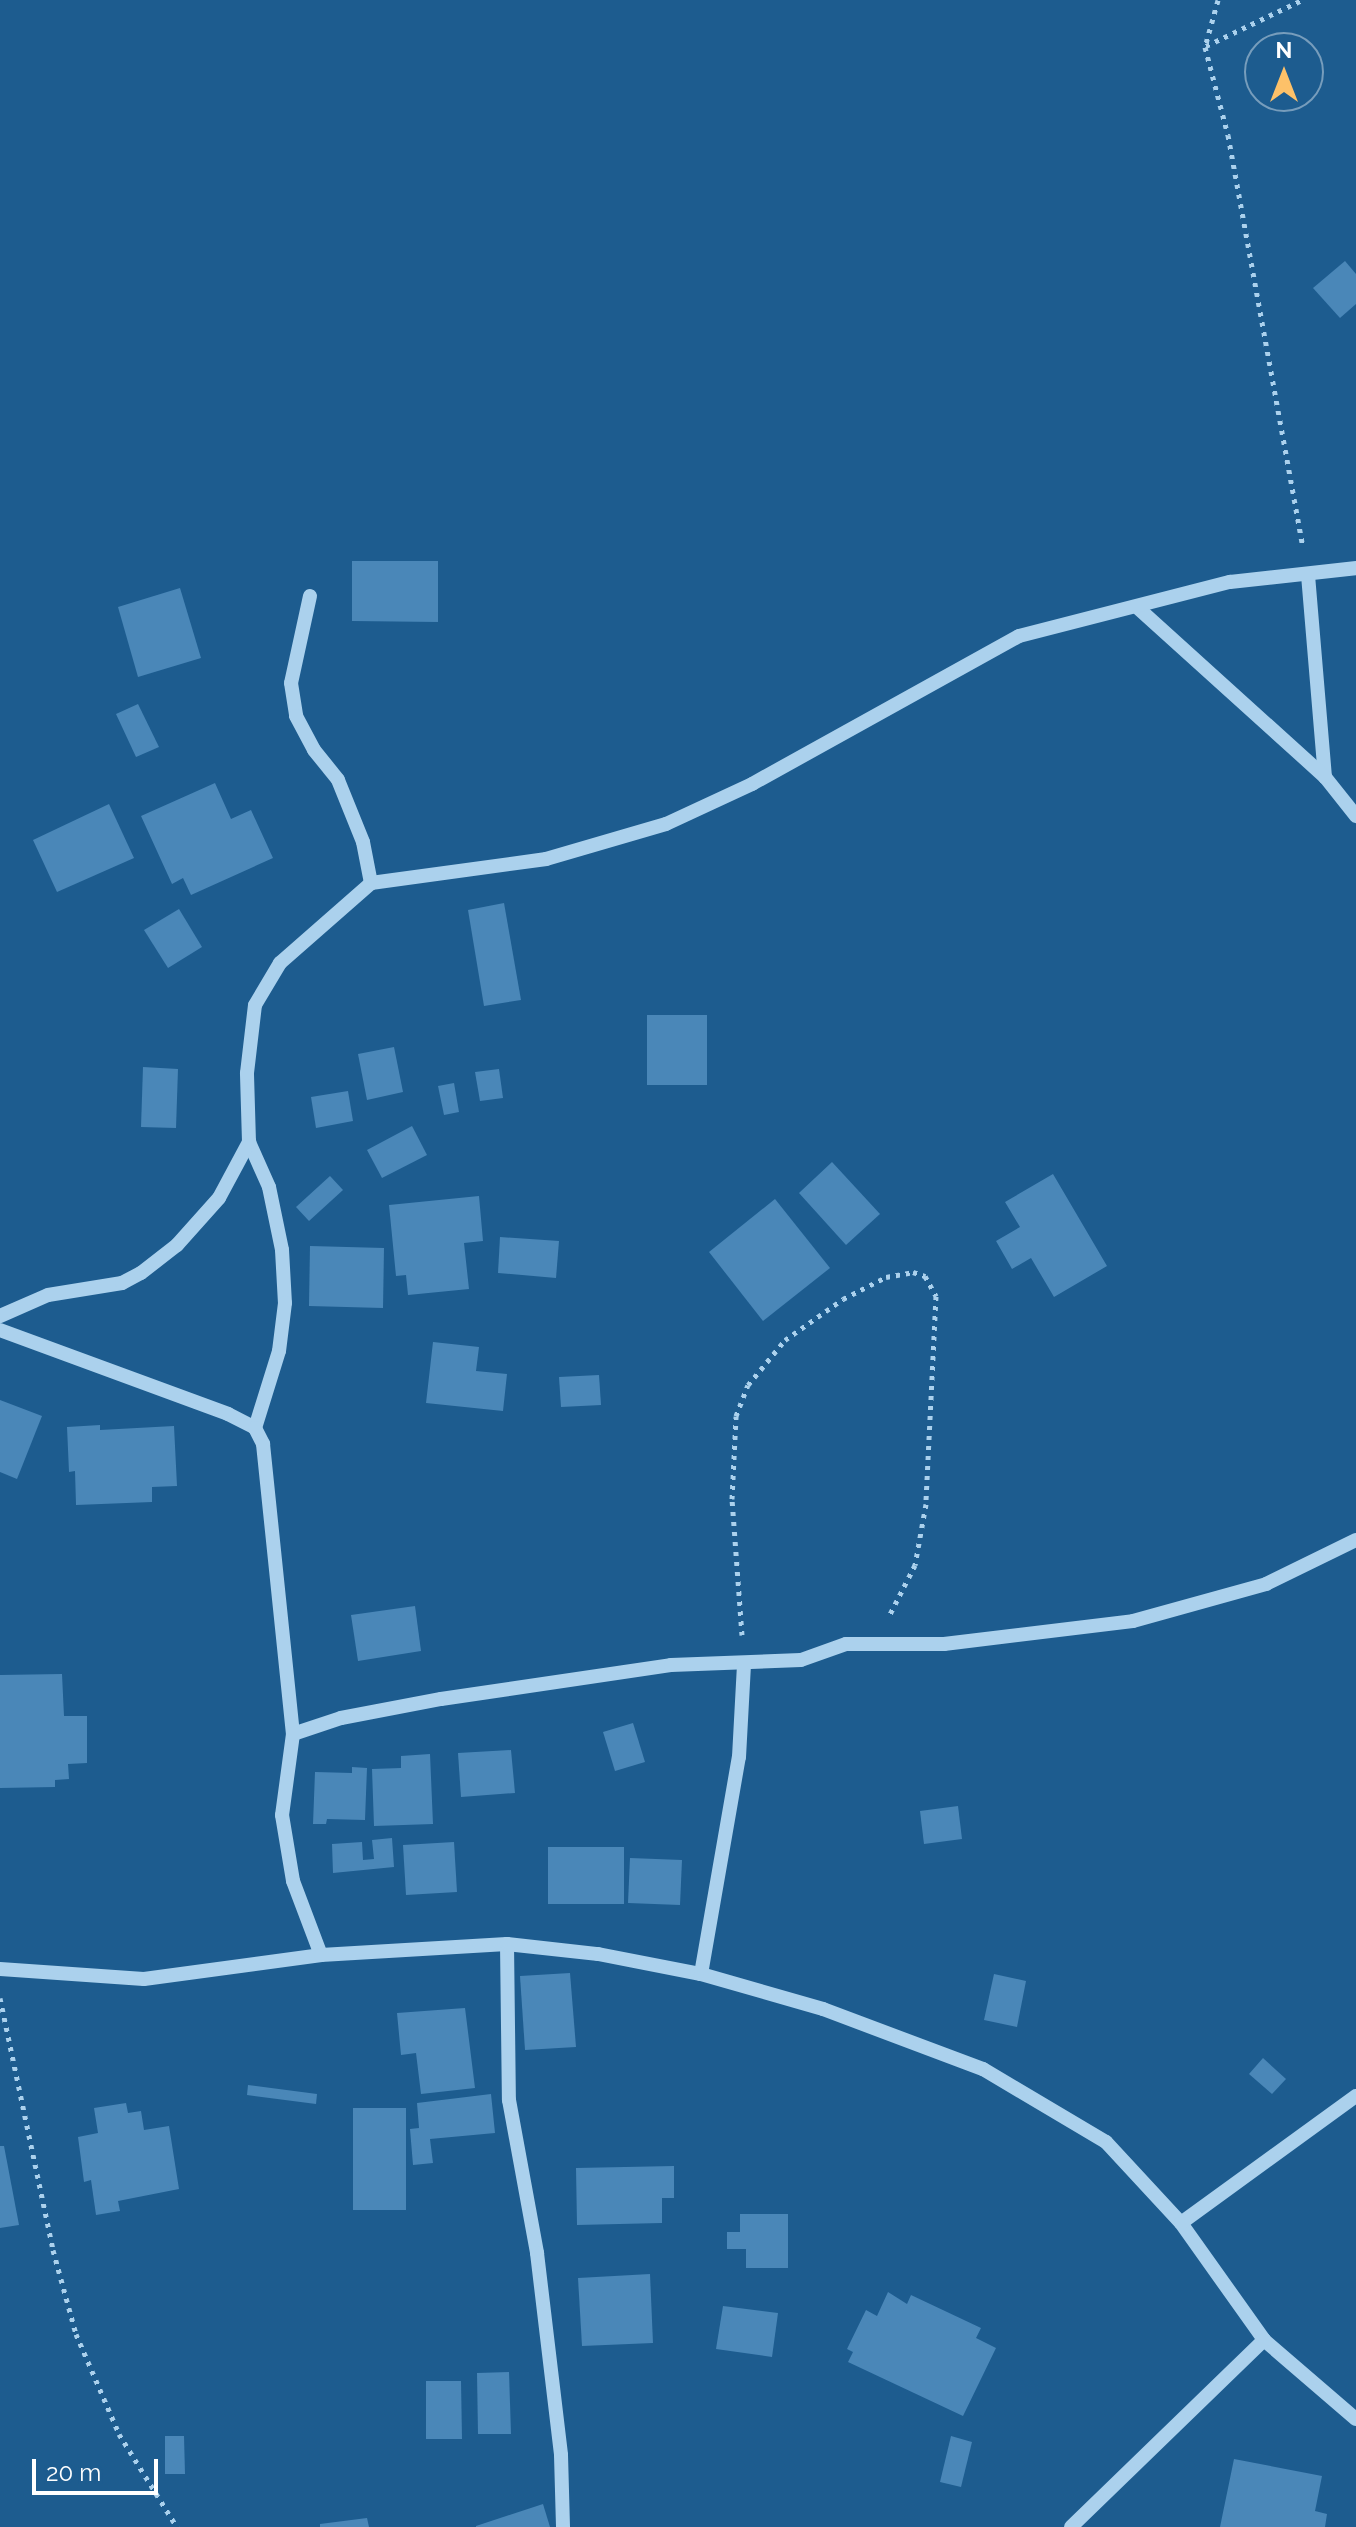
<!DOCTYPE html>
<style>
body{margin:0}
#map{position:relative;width:1356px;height:2527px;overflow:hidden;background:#1d5c8f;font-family:Raleway,sans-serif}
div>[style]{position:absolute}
.building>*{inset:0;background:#4a87b8}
.path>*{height:5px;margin-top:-2.5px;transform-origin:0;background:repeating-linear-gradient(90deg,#abd1ed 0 4px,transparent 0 10px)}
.minor>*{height:14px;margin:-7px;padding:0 7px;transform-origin:7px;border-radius:7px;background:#abd1ed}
span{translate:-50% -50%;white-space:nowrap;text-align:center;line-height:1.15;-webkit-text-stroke:6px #1d5c8f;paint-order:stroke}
.north{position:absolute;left:1244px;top:32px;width:80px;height:80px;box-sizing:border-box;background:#1d5c8f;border:2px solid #779dbc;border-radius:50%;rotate:0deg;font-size:22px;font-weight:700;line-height:32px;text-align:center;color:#fff}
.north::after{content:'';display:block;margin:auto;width:28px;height:36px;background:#fdc169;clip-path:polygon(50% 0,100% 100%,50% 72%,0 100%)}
.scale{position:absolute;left:32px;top:2459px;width:126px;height:36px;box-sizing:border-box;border:4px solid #fff;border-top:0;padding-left:10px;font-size:24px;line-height:28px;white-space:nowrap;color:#fff;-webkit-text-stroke:6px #1d5c8f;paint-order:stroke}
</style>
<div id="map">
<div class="building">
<i style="clip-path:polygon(1345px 261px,1356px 274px,1356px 304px,1340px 318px,1313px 288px)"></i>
<i style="clip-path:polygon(352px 561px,438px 561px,438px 622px,352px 621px)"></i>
<i style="clip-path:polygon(180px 588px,201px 658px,138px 677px,118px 607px)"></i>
<i style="clip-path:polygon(138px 704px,159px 747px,136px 757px,116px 714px)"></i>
<i style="clip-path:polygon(215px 783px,231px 819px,251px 810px,273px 858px,191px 895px,183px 878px,172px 884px,141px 816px)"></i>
<i style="clip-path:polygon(109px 804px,134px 858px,57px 892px,33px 840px)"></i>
<i style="clip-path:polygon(504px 903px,521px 1000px,484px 1006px,468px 910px)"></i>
<i style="clip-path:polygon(179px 909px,202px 947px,168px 968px,144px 930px)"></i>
<i style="clip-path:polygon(647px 1015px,707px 1015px,707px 1085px,647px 1085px)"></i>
<i style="clip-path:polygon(394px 1047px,403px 1092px,367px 1100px,358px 1054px)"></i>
<i style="clip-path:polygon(143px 1067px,178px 1069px,176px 1128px,141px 1127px)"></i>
<i style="clip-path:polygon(499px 1069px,503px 1098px,480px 1101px,475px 1072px)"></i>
<i style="clip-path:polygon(454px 1083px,459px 1112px,444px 1115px,438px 1086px)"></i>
<i style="clip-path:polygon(348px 1091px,353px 1121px,316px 1128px,311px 1097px)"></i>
<i style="clip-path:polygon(412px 1126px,427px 1155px,382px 1178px,367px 1150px)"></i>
<i style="clip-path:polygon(832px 1162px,880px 1214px,846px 1245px,799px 1193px)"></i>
<i style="clip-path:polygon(1053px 1174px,1107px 1266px,1054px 1297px,1031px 1258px,1012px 1269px,996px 1241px,1020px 1227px,1005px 1202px)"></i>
<i style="clip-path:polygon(330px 1176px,343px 1190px,309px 1221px,296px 1207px)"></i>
<i style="clip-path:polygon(479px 1196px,483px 1241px,464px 1243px,469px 1289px,408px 1295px,406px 1275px,396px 1276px,389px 1205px)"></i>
<i style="clip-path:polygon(775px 1199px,830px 1268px,763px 1321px,709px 1252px)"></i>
<i style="clip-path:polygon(500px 1237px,559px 1241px,556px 1278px,498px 1273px)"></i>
<i style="clip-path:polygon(310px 1246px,384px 1248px,383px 1308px,309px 1306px)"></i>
<i style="clip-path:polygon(433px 1342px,479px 1347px,476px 1371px,507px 1374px,503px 1411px,426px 1403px)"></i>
<i style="clip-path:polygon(599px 1375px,601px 1405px,561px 1407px,559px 1377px)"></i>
<i style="clip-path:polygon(0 1400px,42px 1416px,17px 1479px,0 1472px)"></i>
<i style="clip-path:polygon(100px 1425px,100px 1430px,174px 1426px,177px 1486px,152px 1487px,152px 1502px,76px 1505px,75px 1471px,69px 1472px,67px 1427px)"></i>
<i style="clip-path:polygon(415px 1606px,421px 1651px,358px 1661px,351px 1615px)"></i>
<i style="clip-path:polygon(62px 1674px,64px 1716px,87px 1716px,87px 1763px,68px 1764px,69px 1779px,55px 1780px,55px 1787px,0 1788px,0 1675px)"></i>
<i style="clip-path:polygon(633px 1723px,645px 1762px,615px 1771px,603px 1732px)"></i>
<i style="clip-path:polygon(511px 1750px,515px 1793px,461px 1797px,458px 1753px)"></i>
<i style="clip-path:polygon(430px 1754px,433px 1824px,374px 1826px,372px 1769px,401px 1768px,401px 1756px)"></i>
<i style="clip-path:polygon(352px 1767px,367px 1768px,365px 1820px,327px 1819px,326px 1824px,313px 1824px,315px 1772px,352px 1773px)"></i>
<i style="clip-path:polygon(958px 1806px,962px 1839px,924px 1844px,920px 1811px)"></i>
<i style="clip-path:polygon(392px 1838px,394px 1867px,333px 1873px,332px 1844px,362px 1842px,363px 1860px,374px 1859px,372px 1840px)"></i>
<i style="clip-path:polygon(454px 1842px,457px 1892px,406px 1895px,403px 1845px)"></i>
<i style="clip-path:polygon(548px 1847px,624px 1847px,624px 1904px,548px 1904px)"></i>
<i style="clip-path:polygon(630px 1858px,682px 1860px,680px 1905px,628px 1903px)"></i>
<i style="clip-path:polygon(570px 1973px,576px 2047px,525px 2050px,520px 1976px)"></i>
<i style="clip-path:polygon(994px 1974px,1026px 1981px,1017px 2027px,984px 2020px)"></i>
<i style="clip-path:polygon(465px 2008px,475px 2088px,421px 2094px,416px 2053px,401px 2055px,397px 2013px)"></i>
<i style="clip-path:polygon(1263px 2058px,1286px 2079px,1272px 2094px,1249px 2074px)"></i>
<i style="clip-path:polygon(248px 2085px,317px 2094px,316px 2104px,247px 2095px)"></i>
<i style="clip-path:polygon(491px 2094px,495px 2133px,430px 2139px,433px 2163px,413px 2165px,410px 2129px,419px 2128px,417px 2103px)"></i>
<i style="clip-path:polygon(126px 2103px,128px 2113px,141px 2111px,144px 2130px,169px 2126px,179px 2189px,118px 2201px,120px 2211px,96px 2215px,91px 2180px,84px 2182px,78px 2137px,98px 2133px,94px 2108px)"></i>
<i style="clip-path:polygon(353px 2108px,406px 2108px,406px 2210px,353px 2210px)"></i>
<i style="clip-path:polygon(0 2146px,4px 2146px,19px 2225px,0 2228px)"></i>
<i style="clip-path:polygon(674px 2166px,674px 2198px,662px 2198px,662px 2223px,577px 2225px,576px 2168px)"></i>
<i style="clip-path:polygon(740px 2214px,788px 2214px,788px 2268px,746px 2268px,746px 2249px,727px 2249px,727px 2232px,740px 2232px)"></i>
<i style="clip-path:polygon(650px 2274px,653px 2343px,582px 2346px,578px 2278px)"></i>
<i style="clip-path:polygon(888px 2292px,907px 2304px,911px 2295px,981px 2328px,976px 2338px,996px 2348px,963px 2416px,848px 2362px,853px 2352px,847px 2349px,866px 2310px,877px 2316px)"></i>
<i style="clip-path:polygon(723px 2306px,778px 2313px,772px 2357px,716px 2349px)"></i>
<i style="clip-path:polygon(509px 2372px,511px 2434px,478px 2434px,477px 2373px)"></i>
<i style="clip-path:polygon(426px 2381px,461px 2381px,462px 2439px,426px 2439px)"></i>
<i style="clip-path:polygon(165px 2436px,184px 2436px,185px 2474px,165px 2474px)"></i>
<i style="clip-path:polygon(951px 2436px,972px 2442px,961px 2487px,940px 2482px)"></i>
<i style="clip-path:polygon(1234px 2459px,1322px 2476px,1315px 2511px,1327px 2514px,1325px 2527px,1220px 2527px)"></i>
<i style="clip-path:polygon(543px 2504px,550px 2527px,476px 2527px,476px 2526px)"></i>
<i style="clip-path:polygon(367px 2518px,369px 2527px,320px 2527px,320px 2524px)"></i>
</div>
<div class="path">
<i style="left:1218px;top:0;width:49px;rotate:105.5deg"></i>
<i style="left:1205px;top:47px;width:91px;rotate:75.4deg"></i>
<i style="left:1228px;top:135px;width:419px;rotate:79.7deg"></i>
<i style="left:1206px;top:46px;width:106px;rotate:-25.6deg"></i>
<i style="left:742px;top:1635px;width:136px;rotate:-94.2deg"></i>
<i style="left:732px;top:1499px;width:83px;rotate:-87.2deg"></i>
<i style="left:736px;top:1416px;width:33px;rotate:-69deg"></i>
<i style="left:748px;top:1385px;width:58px;rotate:-50.6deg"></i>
<i style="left:785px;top:1340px;width:71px;rotate:-35.3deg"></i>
<i style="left:843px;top:1299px;width:48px;rotate:-27.1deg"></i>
<i style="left:886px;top:1277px;width:27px;rotate:-10deg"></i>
<i style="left:913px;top:1272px;width:13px;rotate:18deg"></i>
<i style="left:925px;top:1276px;width:23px;rotate:61deg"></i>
<i style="left:936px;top:1296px;width:208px;rotate:92.8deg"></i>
<i style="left:926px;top:1504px;width:62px;rotate:100.2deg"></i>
<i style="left:915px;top:1565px;width:57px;rotate:117deg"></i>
<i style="left:0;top:1998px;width:258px;rotate:78.1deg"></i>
<i style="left:53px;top:2250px;width:87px;rotate:74.7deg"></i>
<i style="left:76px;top:2334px;width:109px;rotate:66.7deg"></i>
<i style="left:119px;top:2434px;width:110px;rotate:58.1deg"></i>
</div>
<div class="minor">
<i style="left:1308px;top:575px;width:203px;rotate:85.2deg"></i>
<i style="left:1325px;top:777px;width:50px;rotate:51.5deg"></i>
<i style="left:310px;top:596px;width:89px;rotate:102.3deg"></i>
<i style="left:291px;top:683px;width:33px;rotate:81deg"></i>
<i style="left:296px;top:716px;width:38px;rotate:62deg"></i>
<i style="left:314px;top:750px;width:38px;rotate:51deg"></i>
<i style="left:338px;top:780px;width:67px;rotate:68deg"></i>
<i style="left:363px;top:842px;width:42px;rotate:79deg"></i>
<i style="left:1138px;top:608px;width:252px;rotate:42.1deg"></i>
<i style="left:249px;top:1142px;width:49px;rotate:66deg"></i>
<i style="left:269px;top:1187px;width:64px;rotate:78.3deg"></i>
<i style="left:282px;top:1250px;width:53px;rotate:86.8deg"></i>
<i style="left:285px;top:1303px;width:48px;rotate:97.1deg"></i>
<i style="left:279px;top:1351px;width:81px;rotate:107.3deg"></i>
<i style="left:0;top:1316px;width:52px;rotate:-23.6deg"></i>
<i style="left:48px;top:1295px;width:75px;rotate:-9.2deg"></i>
<i style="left:122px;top:1283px;width:21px;rotate:-28deg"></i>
<i style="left:141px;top:1273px;width:46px;rotate:-37.9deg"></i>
<i style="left:177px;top:1245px;width:63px;rotate:-48.2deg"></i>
<i style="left:219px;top:1198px;width:64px;rotate:-61.8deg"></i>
<i style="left:249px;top:1142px;width:69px;rotate:-91.7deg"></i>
<i style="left:247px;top:1073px;width:68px;rotate:-83.3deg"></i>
<i style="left:255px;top:1005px;width:49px;rotate:-59.2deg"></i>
<i style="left:280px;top:963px;width:121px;rotate:-41.3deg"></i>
<i style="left:371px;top:883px;width:177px;rotate:-7.8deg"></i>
<i style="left:546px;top:859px;width:125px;rotate:-16.3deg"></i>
<i style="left:666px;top:824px;width:95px;rotate:-24.9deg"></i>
<i style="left:752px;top:784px;width:305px;rotate:-29deg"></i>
<i style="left:1019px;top:636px;width:218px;rotate:-14.4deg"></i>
<i style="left:1230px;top:582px;width:127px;rotate:-6.3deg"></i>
<i style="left:0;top:1330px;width:243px;rotate:20.2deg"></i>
<i style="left:228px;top:1414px;width:30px;rotate:27deg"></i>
<i style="left:255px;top:1428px;width:18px;rotate:63deg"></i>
<i style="left:263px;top:1444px;width:292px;rotate:84.1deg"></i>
<i style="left:293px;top:1734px;width:82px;rotate:97.7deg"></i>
<i style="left:282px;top:1815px;width:67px;rotate:80.5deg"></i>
<i style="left:293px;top:1881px;width:79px;rotate:69.3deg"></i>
<i style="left:293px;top:1734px;width:51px;rotate:-18.4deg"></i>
<i style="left:341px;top:1718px;width:102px;rotate:-10.8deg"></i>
<i style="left:441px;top:1699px;width:232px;rotate:-8.4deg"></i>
<i style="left:671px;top:1665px;width:130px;rotate:-2.2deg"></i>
<i style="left:801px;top:1660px;width:48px;rotate:-19.6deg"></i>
<i style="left:846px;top:1644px;width:98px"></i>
<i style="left:944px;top:1644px;width:190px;rotate:-6.9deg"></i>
<i style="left:1133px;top:1621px;width:138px;rotate:-15.5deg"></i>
<i style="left:1266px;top:1584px;width:100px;rotate:-26.1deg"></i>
<i style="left:507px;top:1944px;width:156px;rotate:89.3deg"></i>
<i style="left:509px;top:2100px;width:156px;rotate:79.6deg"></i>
<i style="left:537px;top:2253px;width:203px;rotate:83.2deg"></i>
<i style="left:561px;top:2455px;width:72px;rotate:88.4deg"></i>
<i style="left:0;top:1969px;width:144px;rotate:4deg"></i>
<i style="left:144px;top:1979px;width:179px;rotate:-7.7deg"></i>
<i style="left:321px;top:1955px;width:186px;rotate:-3.4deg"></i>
<i style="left:507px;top:1944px;width:92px;rotate:6.3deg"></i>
<i style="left:598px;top:1954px;width:105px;rotate:11deg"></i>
<i style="left:701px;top:1974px;width:127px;rotate:16deg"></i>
<i style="left:823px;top:2009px;width:171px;rotate:20.6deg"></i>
<i style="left:983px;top:2069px;width:143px;rotate:30.7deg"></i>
<i style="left:1106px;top:2142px;width:110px;rotate:47.2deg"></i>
<i style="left:1181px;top:2223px;width:143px;rotate:54.6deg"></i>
<i style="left:1264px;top:2340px;width:121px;rotate:40.7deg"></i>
<i style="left:701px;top:1974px;width:220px;rotate:-80.1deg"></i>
<i style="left:739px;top:1757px;width:93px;rotate:-86.9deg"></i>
<i style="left:1181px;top:2223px;width:216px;rotate:-36deg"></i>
<i style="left:1071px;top:2527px;width:269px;rotate:-44.1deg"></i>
</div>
<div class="north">N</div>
<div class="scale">20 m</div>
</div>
